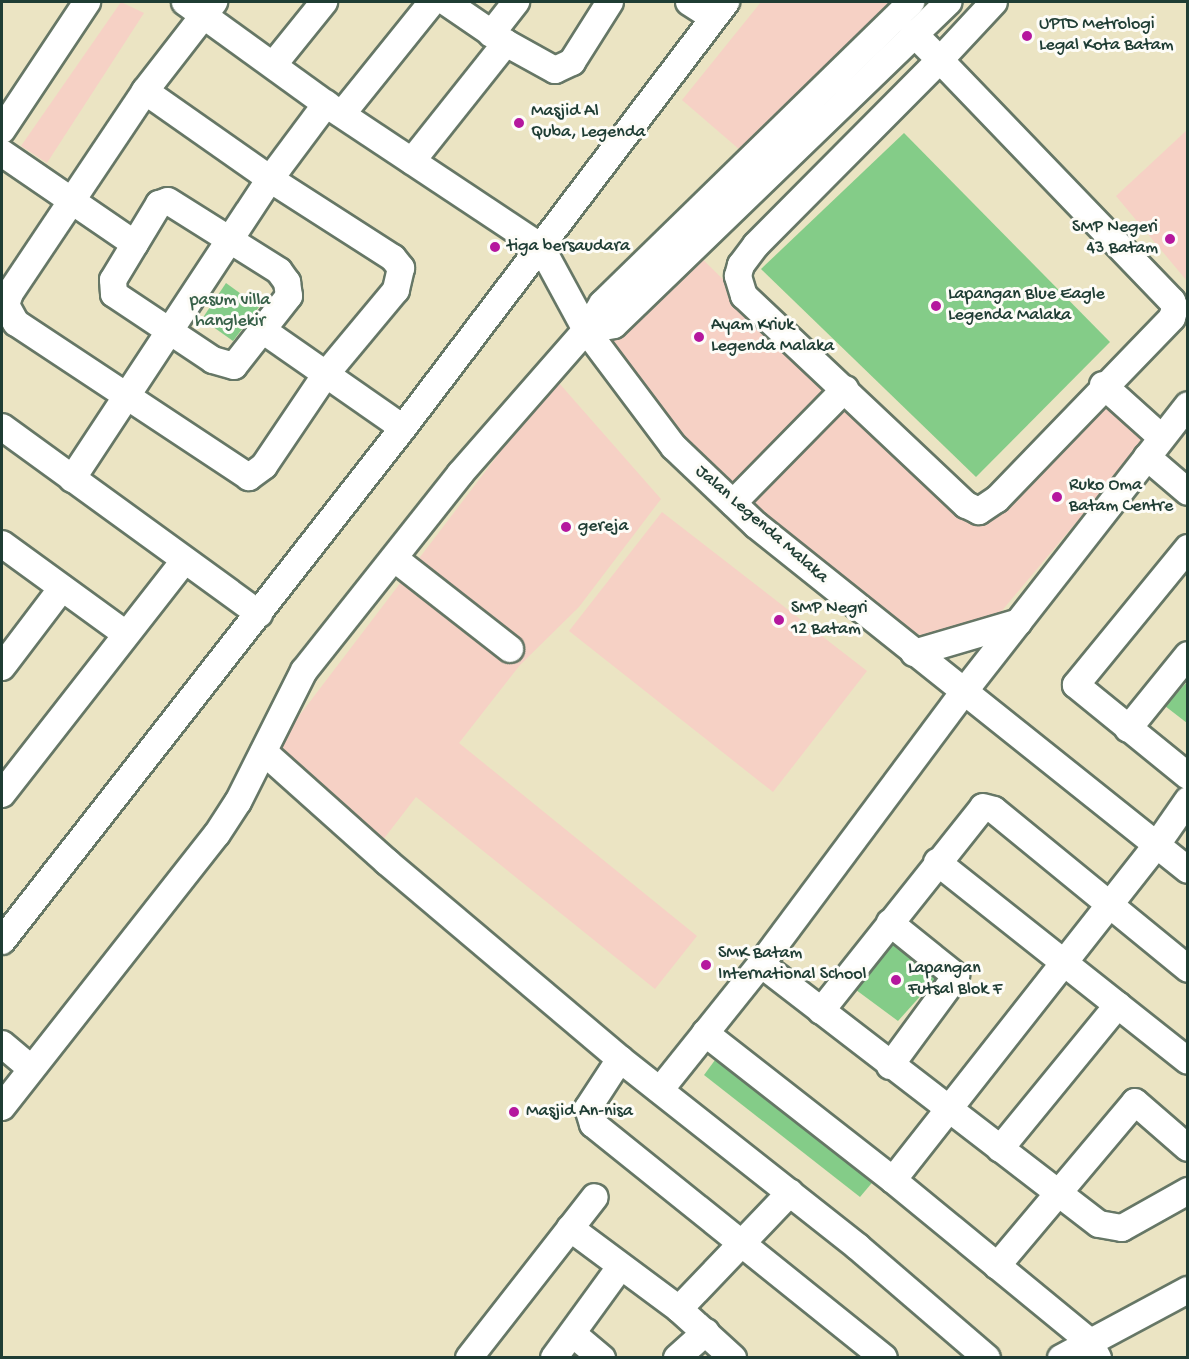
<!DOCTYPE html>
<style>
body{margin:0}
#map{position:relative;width:1189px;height:1359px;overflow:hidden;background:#ebe4c3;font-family:"Gochi Hand",sans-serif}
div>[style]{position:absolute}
.built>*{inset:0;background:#f6d1c5}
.green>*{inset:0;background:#84cc88}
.roads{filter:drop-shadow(2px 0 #676) drop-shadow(-2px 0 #676) drop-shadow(0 2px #676) drop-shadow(0 -2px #676)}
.minor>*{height:26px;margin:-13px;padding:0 13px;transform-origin:13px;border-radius:13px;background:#fff}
.dots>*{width:16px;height:16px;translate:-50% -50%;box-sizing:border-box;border:3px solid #fdfcf7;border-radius:50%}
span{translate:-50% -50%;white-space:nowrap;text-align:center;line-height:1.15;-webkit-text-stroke:6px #fdfcf7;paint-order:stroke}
.poi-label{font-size:18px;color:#1f3d34}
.left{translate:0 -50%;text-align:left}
.right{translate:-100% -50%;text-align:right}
.park-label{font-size:18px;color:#386149}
.street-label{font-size:18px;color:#1f3d34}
.frame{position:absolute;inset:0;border:3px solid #1f3d34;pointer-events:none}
</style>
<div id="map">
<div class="built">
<i style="clip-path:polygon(121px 2px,144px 13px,47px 163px,21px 146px)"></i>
<i style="clip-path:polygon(761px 2px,897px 2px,740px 150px,682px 100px)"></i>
<i style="clip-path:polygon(1187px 130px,1187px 281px,1116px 196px)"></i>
<i style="clip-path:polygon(685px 242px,959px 511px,972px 518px,1103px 397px,1147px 438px,995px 619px,932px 638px,907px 631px,765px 515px,681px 439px,599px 327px)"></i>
<i style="clip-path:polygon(559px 383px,661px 499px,579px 607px,520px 665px,459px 743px,697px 936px,655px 989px,416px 797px,379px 845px,270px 754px,526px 418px)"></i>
<i style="clip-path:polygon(662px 512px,867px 671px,773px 792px,569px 631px)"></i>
</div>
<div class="green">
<i style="clip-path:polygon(904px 133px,1110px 342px,976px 477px,761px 269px)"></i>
<i style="clip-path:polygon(226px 283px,259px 307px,233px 341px,202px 319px)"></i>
<i style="clip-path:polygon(1187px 682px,1187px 723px,1165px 706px)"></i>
<i style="clip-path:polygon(893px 937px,941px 973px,898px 1021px,852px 987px)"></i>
<i style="clip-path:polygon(718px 1056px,876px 1178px,860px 1197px,704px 1075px)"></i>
</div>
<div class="roads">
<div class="minor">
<i style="left:185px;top:2px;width:174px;rotate:35.9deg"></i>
<i style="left:326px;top:104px;width:258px;rotate:33.6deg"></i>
<i style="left:541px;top:247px;width:94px;rotate:61.5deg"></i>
<i style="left:586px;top:330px;width:146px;rotate:53.1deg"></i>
<i style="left:674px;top:447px;width:113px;rotate:43.6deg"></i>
<i style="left:756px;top:525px;width:553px;rotate:38.61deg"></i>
<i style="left:446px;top:2px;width:73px;rotate:34.3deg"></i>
<i style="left:506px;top:43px;width:56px;rotate:28.9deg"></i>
<i style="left:555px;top:70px;width:19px;rotate:-25deg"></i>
<i style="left:572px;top:62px;width:71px;rotate:-57.7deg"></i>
<i style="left:689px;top:2px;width:27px;rotate:33deg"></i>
<i style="left:913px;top:33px;width:38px;rotate:45deg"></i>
<i style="left:940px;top:60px;width:335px;rotate:46.1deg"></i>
<i style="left:1172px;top:301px;width:8px;rotate:67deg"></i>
<i style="left:1175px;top:308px;width:10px;rotate:107deg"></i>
<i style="left:1172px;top:318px;width:252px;rotate:134deg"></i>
<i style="left:997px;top:499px;width:22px;rotate:146deg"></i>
<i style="left:979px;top:511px;width:14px;rotate:-155deg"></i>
<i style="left:966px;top:505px;width:305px;rotate:-136.7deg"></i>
<i style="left:744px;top:296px;width:21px;rotate:-107deg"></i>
<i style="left:738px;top:276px;width:11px;rotate:-75deg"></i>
<i style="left:741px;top:265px;width:25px;rotate:-53deg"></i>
<i style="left:756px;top:245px;width:261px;rotate:-45.2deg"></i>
<i style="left:940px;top:60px;width:79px;rotate:-47deg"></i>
<i style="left:491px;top:34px;width:41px;rotate:-52deg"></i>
<i style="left:274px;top:64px;width:80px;rotate:-51.1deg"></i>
<i style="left:145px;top:91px;width:153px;rotate:35.1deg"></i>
<i style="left:270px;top:179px;width:146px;rotate:32.7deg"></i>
<i style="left:393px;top:258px;width:13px;rotate:51deg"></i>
<i style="left:401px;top:268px;width:23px;rotate:103deg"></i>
<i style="left:396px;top:290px;width:109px;rotate:129.8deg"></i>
<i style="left:326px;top:374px;width:111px;rotate:124deg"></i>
<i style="left:264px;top:466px;width:19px;rotate:144deg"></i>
<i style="left:249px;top:477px;width:279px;rotate:-146.5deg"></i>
<i style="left:16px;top:323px;width:21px;rotate:-119deg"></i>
<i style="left:6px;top:305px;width:13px;rotate:-72deg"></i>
<i style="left:10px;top:293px;width:243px;rotate:-56.2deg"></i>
<i style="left:145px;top:91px;width:113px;rotate:-52.2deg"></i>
<i style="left:342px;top:114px;width:144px;rotate:-51.2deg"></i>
<i style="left:2px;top:130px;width:154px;rotate:-56.4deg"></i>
<i style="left:2px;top:153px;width:161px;rotate:34.4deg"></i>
<i style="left:412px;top:161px;width:151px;rotate:-51.5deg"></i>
<i style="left:168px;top:201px;width:131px;rotate:32.2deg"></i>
<i style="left:279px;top:271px;width:14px;rotate:54deg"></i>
<i style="left:287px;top:282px;width:14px;rotate:82deg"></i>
<i style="left:289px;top:296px;width:89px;rotate:128.2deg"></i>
<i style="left:234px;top:366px;width:22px;rotate:-164deg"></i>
<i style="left:213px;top:360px;width:119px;rotate:-146.3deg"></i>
<i style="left:114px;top:294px;width:14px;rotate:-94deg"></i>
<i style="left:113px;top:280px;width:89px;rotate:-58.8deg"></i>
<i style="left:159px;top:204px;width:9px;rotate:-18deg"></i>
<i style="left:586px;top:330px;width:28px;rotate:-10deg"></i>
<i style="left:614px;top:325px;width:465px;rotate:-44deg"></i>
<i style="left:264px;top:331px;width:169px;rotate:34.9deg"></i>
<i style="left:1103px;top:385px;width:78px;rotate:41.9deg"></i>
<i style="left:2px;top:427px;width:318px;rotate:36deg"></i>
<i style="left:1147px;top:457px;width:54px;rotate:40.5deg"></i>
<i style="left:72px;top:479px;width:359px;rotate:-56.6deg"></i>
<i style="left:270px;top:179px;width:94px;rotate:-53.3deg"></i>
<i style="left:733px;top:503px;width:160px;rotate:-45.5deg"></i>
<i style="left:2px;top:544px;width:153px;rotate:36deg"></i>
<i style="left:1188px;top:548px;width:177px;rotate:129.3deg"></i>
<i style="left:1076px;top:685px;width:144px;rotate:39.1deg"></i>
<i style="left:395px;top:559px;width:146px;rotate:38deg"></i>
<i style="left:914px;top:653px;width:109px;rotate:-16.4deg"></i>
<i style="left:2px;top:667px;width:99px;rotate:-52.8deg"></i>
<i style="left:1128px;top:729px;width:95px;rotate:-51deg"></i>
<i style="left:264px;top:752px;width:165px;rotate:41.8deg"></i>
<i style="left:387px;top:862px;width:305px;rotate:40.2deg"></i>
<i style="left:620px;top:1059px;width:303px;rotate:38.3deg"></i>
<i style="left:858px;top:1247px;width:170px;rotate:40.7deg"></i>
<i style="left:2px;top:794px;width:296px;rotate:-52deg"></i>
<i style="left:937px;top:862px;width:320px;rotate:38.4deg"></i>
<i style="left:2px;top:941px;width:651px;rotate:-51.99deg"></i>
<i style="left:403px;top:428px;width:535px;rotate:-52.83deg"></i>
<i style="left:761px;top:964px;width:426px;rotate:37.6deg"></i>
<i style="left:1099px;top:1224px;width:23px;rotate:10deg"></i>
<i style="left:1122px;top:1228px;width:76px;rotate:-29.3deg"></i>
<i style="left:821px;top:1011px;width:260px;rotate:-51.5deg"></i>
<i style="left:983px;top:807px;width:11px;rotate:15deg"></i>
<i style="left:994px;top:810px;width:251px;rotate:39.3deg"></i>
<i style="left:705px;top:1033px;width:239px;rotate:38deg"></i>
<i style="left:893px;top:1180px;width:254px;rotate:39.4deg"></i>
<i style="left:1089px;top:1341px;width:19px;rotate:62deg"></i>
<i style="left:2px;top:1044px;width:38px;rotate:40deg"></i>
<i style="left:620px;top:1059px;width:59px;rotate:123.1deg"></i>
<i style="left:588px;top:1108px;width:17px;rotate:73deg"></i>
<i style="left:593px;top:1124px;width:373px;rotate:38.8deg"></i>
<i style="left:890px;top:1066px;width:112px;rotate:-53.7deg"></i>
<i style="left:956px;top:976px;width:85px;rotate:-141.2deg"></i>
<i style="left:660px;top:1090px;width:161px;rotate:-51.3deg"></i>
<i style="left:761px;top:964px;width:338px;rotate:-53.3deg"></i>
<i style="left:963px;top:693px;width:365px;rotate:-52deg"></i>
<i style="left:2px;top:1107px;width:347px;rotate:-51.8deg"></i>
<i style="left:217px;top:834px;width:38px;rotate:-57deg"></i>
<i style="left:238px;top:802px;width:147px;rotate:-63.3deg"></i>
<i style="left:304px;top:671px;width:251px;rotate:-51.6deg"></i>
<i style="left:460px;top:474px;width:191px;rotate:-48.8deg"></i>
<i style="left:586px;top:330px;width:31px;rotate:-58deg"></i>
<i style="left:602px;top:304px;width:432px;rotate:-44.3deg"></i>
<i style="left:1000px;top:1149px;width:186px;rotate:-50.7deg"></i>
<i style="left:893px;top:1180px;width:425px;rotate:-51.8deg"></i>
<i style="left:1156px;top:846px;width:56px;rotate:-55.2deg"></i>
<i style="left:570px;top:1228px;width:136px;rotate:36.6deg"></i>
<i style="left:679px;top:1309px;width:73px;rotate:42.2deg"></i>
<i style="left:997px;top:1266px;width:214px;rotate:-49.9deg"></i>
<i style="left:1135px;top:1102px;width:70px;rotate:41deg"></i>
<i style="left:679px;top:1309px;width:161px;rotate:-46.3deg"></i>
<i style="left:573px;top:1334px;width:38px;rotate:40deg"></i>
<i style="left:469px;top:1358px;width:204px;rotate:-52deg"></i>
<i style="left:554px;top:1358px;width:112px;rotate:-54deg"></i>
<i style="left:677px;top:1358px;width:39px;rotate:-42deg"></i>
<i style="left:1061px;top:1358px;width:144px;rotate:-28.2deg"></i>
</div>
</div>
<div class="dots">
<i style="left:1027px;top:36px;background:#b5179e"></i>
<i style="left:519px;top:123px;background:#b5179e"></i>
<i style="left:1170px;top:239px;background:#b5179e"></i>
<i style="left:495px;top:247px;background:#b5179e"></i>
<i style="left:936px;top:306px;background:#b5179e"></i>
<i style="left:699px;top:337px;background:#b5179e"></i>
<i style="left:1057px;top:497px;background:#b5179e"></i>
<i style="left:566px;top:527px;background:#b5179e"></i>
<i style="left:779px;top:620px;background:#b5179e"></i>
<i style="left:706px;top:965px;background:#b5179e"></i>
<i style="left:896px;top:980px;background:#b5179e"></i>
<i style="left:514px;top:1112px;background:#b5179e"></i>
</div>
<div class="poi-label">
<span class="left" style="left:1039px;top:36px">UPTD Metrologi<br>Legal Kota Batam</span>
<span class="left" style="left:531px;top:123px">Masjid Al<br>Quba, Legenda</span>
<span class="right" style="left:1158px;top:239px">SMP Negeri<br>43 Batam</span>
<span class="left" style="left:507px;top:247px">tiga bersaudara</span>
<span class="left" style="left:948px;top:306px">Lapangan Blue Eagle<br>Legenda Malaka</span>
<span class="left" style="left:711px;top:337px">Ayam Kriuk<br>Legenda Malaka</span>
<span class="left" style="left:1069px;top:497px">Ruko Oma<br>Batam Centre</span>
<span class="left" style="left:578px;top:527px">gereja</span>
<span class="left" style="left:791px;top:620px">SMP Negri<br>12 Batam</span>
<span class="left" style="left:718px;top:965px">SMK Batam<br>International School</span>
<span class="left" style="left:908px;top:980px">Lapangan<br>Futsal Blok F</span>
<span class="left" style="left:526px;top:1112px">Masjid An-nisa</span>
</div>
<div class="park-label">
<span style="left:230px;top:312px">pasum villa<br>hanglekir</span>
</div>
<div class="street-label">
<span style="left:761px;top:525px;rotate:41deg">Jalan Legenda Malaka</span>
</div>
<div class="frame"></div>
</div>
